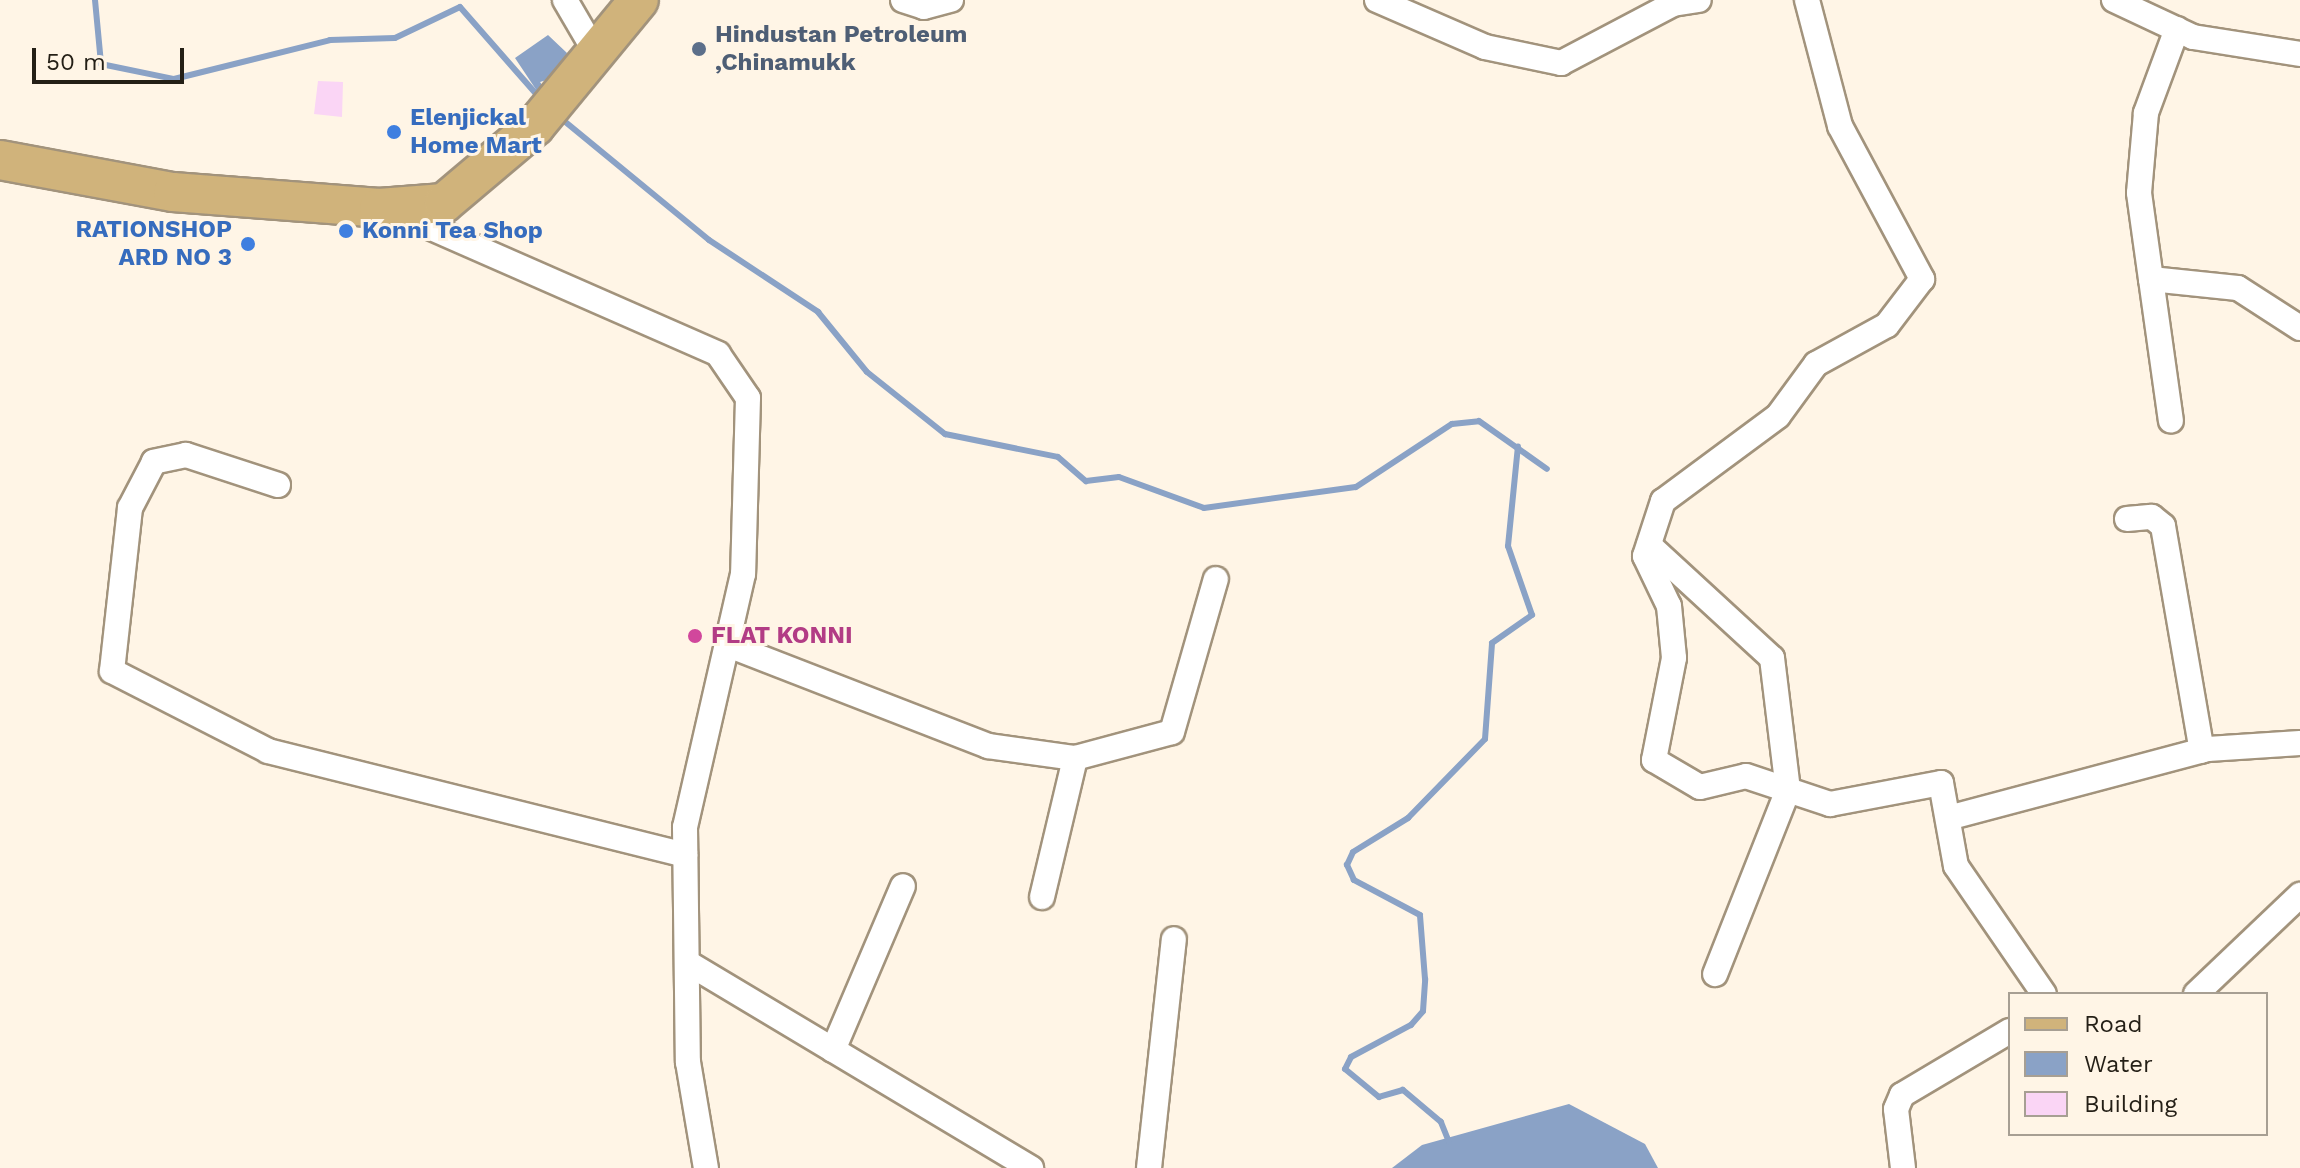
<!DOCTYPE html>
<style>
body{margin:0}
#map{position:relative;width:2300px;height:1168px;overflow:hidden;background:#fff5e6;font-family:"Work Sans",sans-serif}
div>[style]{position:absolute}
.water>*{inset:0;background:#8aa2c6}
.stream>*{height:6px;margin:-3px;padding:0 3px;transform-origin:3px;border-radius:3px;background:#8aa2c6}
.building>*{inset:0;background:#fad5f5}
.roads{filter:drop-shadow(2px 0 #a2937c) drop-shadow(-2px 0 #a2937c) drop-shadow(0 2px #a2937c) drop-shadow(0 -2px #a2937c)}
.minor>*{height:24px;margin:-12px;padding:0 12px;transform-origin:12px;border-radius:12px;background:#fff}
.primary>*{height:38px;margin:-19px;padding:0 19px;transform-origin:19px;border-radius:19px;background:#d0b37b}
.dots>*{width:22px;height:22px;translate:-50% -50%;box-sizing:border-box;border:4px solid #fff5e6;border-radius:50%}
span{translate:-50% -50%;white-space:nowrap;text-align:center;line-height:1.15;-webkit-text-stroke:6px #fff5e6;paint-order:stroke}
.service-label{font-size:24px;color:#4e5e75;font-weight:700}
.left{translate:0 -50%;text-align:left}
.shop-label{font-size:24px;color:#366cbe;font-weight:700}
.right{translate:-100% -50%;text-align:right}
.hotel-label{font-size:24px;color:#b23c85;font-weight:700}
.legend{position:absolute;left:2008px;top:992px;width:260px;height:144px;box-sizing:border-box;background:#fff5e6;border:2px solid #a79f93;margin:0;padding:10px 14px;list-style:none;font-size:24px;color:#241f16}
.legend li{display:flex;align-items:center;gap:16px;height:40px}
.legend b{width:40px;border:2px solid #a79f93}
.scale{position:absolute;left:32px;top:48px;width:152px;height:36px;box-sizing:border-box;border:4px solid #241f16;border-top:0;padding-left:10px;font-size:24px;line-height:28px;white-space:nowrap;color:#241f16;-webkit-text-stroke:6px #fff5e6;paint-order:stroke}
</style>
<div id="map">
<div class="water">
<i style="clip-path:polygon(548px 35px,567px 53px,560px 76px,540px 82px,549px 94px,541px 97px,515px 58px)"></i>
<i style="clip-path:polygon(1569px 1104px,1645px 1144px,1658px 1168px,1392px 1168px,1422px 1145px)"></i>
</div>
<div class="stream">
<i style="left:95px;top:0;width:64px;rotate:84.6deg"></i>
<i style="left:101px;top:64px;width:75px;rotate:11.6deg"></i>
<i style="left:174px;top:79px;width:161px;rotate:-14deg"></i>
<i style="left:330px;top:40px;width:65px;rotate:-1.8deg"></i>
<i style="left:395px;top:38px;width:72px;rotate:-25.5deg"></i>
<i style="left:460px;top:7px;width:117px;rotate:48.8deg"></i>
<i style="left:563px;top:120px;width:189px;rotate:39.4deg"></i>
<i style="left:709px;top:240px;width:131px;rotate:33.4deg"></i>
<i style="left:818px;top:312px;width:77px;rotate:50.8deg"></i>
<i style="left:867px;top:372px;width:100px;rotate:38.5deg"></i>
<i style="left:945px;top:434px;width:115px;rotate:11.5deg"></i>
<i style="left:1058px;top:457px;width:37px;rotate:41deg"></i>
<i style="left:1086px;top:481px;width:33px;rotate:-7deg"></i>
<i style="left:1119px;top:477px;width:90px;rotate:20deg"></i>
<i style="left:1204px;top:508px;width:153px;rotate:-7.9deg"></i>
<i style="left:1356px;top:487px;width:115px;rotate:-33.3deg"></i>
<i style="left:1452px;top:424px;width:27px;rotate:-6deg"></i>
<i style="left:1479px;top:421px;width:83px;rotate:35.2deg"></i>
<i style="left:1449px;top:1142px;width:22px;rotate:-112deg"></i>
<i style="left:1441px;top:1122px;width:50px;rotate:-139.9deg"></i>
<i style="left:1403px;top:1090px;width:25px;rotate:164deg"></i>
<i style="left:1379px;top:1097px;width:44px;rotate:-140.5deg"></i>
<i style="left:1345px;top:1069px;width:13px;rotate:-63deg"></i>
<i style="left:1351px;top:1057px;width:68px;rotate:-28.1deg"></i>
<i style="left:1411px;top:1025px;width:18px;rotate:-49deg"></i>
<i style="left:1423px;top:1011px;width:32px;rotate:-86deg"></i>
<i style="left:1425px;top:979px;width:64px;rotate:-94.5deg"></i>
<i style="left:1420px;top:915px;width:75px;rotate:-152.1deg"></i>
<i style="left:1354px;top:880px;width:17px;rotate:-115deg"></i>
<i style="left:1347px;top:865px;width:14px;rotate:-65deg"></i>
<i style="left:1353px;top:852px;width:65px;rotate:-31.7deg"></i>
<i style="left:1408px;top:818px;width:110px;rotate:-45.7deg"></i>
<i style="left:1485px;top:739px;width:96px;rotate:-85.8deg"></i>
<i style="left:1492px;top:643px;width:49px;rotate:-35deg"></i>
<i style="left:1532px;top:615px;width:73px;rotate:-109.2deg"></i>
<i style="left:1508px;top:546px;width:100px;rotate:-84.3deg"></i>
</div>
<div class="building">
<i style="clip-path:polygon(318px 81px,343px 82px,342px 117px,314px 114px)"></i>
</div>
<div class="roads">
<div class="minor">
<i style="left:565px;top:0;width:61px;rotate:59.7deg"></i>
<i style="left:903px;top:0;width:22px;rotate:18deg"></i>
<i style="left:924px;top:7px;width:28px;rotate:-15deg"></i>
<i style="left:1377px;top:0;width:118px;rotate:23.5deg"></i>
<i style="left:1485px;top:47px;width:78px;rotate:11.9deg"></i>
<i style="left:1561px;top:63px;width:127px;rotate:-27.8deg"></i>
<i style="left:1673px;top:4px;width:26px;rotate:-9deg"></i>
<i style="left:1807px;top:0;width:130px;rotate:75.3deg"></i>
<i style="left:1840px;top:126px;width:174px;rotate:61.8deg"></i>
<i style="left:1922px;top:279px;width:58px;rotate:127.3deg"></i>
<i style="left:1887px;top:325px;width:81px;rotate:151.2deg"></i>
<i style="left:1816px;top:364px;width:64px;rotate:126.2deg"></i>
<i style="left:1778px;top:416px;width:143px;rotate:143.5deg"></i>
<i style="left:1663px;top:501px;width:58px;rotate:108.1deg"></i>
<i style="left:1645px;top:556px;width:55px;rotate:64.4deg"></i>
<i style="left:1669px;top:606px;width:52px;rotate:84.5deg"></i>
<i style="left:1674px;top:658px;width:104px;rotate:101.1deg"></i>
<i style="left:1654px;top:760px;width:53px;rotate:30.4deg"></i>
<i style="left:1700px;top:787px;width:47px;rotate:-13.4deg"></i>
<i style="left:1746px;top:776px;width:89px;rotate:18.4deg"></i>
<i style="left:1830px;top:804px;width:113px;rotate:-10.7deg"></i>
<i style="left:1941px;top:783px;width:84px;rotate:79.8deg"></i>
<i style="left:1956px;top:866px;width:155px;rotate:55.5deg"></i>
<i style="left:2114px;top:0;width:87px;rotate:25.1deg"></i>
<i style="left:2193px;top:37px;width:108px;rotate:9deg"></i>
<i style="left:2177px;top:29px;width:90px;rotate:110.3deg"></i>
<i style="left:2146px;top:113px;width:80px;rotate:95deg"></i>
<i style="left:2139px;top:193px;width:87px;rotate:82.1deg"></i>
<i style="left:2151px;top:279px;width:87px;rotate:5.9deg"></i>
<i style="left:2238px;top:288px;width:74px;rotate:32.8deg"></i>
<i style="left:393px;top:211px;width:355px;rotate:23.7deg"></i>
<i style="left:718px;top:354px;width:53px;rotate:55.7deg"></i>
<i style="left:748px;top:398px;width:176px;rotate:91.6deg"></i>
<i style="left:743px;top:574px;width:260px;rotate:102.9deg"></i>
<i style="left:685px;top:827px;width:235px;rotate:89.3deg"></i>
<i style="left:688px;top:1062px;width:108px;rotate:80.4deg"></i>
<i style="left:2151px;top:279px;width:143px;rotate:82deg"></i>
<i style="left:278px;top:485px;width:97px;rotate:-161.9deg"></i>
<i style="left:186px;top:455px;width:33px;rotate:168deg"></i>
<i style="left:154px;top:462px;width:52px;rotate:117.6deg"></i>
<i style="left:130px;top:508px;width:164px;rotate:96.3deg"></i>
<i style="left:112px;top:671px;width:175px;rotate:27.1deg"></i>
<i style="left:268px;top:751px;width:430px;rotate:14deg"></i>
<i style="left:2127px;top:519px;width:25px;rotate:-5deg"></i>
<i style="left:2152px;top:517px;width:14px;rotate:39deg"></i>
<i style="left:2163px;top:526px;width:228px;rotate:80.2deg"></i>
<i style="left:1649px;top:545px;width:167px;rotate:42.6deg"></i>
<i style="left:1772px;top:658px;width:133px;rotate:83.1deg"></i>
<i style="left:1788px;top:790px;width:198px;rotate:111.6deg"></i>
<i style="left:728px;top:645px;width:279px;rotate:21.2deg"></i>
<i style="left:988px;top:746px;width:88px;rotate:7.9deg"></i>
<i style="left:1075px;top:758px;width:100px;rotate:-15deg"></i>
<i style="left:1172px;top:732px;width:159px;rotate:-74deg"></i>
<i style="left:1948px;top:818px;width:269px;rotate:-14.9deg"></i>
<i style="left:2208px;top:749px;width:92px;rotate:-3.7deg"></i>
<i style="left:1042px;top:897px;width:143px;rotate:-76.6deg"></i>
<i style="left:688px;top:963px;width:400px;rotate:30.9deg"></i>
<i style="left:2196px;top:994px;width:144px;rotate:-43.6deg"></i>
<i style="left:833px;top:1050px;width:178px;rotate:-66.9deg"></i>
<i style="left:1149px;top:1168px;width:230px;rotate:-83.8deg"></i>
<i style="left:1903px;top:1168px;width:59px;rotate:-96.8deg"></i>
<i style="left:1896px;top:1109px;width:15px;rotate:-67deg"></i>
<i style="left:1902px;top:1095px;width:126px;rotate:-30.7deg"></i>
</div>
<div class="primary">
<i style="left:0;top:160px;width:176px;rotate:10.5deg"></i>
<i style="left:173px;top:192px;width:207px;rotate:4.4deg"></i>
<i style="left:379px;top:208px;width:65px;rotate:-4.4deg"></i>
<i style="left:444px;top:203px;width:119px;rotate:-40.2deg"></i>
<i style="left:535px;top:126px;width:163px;rotate:-50.5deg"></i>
</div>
</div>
<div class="dots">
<i style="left:699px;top:49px;background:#5c6f8a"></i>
<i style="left:394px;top:132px;background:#3f7fe0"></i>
<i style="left:346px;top:231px;background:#3f7fe0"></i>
<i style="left:248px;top:244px;background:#3f7fe0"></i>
<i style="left:695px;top:636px;background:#d1479c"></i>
</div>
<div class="service-label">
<span class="left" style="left:715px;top:49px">Hindustan Petroleum<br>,Chinamukk</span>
</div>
<div class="shop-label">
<span class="left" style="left:410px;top:132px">Elenjickal<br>Home Mart</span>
<span class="right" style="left:232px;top:244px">RATIONSHOP<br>ARD NO 3</span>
<span class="left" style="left:362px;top:231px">Konni Tea Shop</span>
</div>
<div class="hotel-label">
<span class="left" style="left:711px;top:636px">FLAT KONNI</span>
</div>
<ul class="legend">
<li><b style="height:10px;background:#d0b37b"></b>Road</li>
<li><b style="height:22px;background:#8aa2c6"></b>Water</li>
<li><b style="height:22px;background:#fad5f5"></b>Building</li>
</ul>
<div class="scale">50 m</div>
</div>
